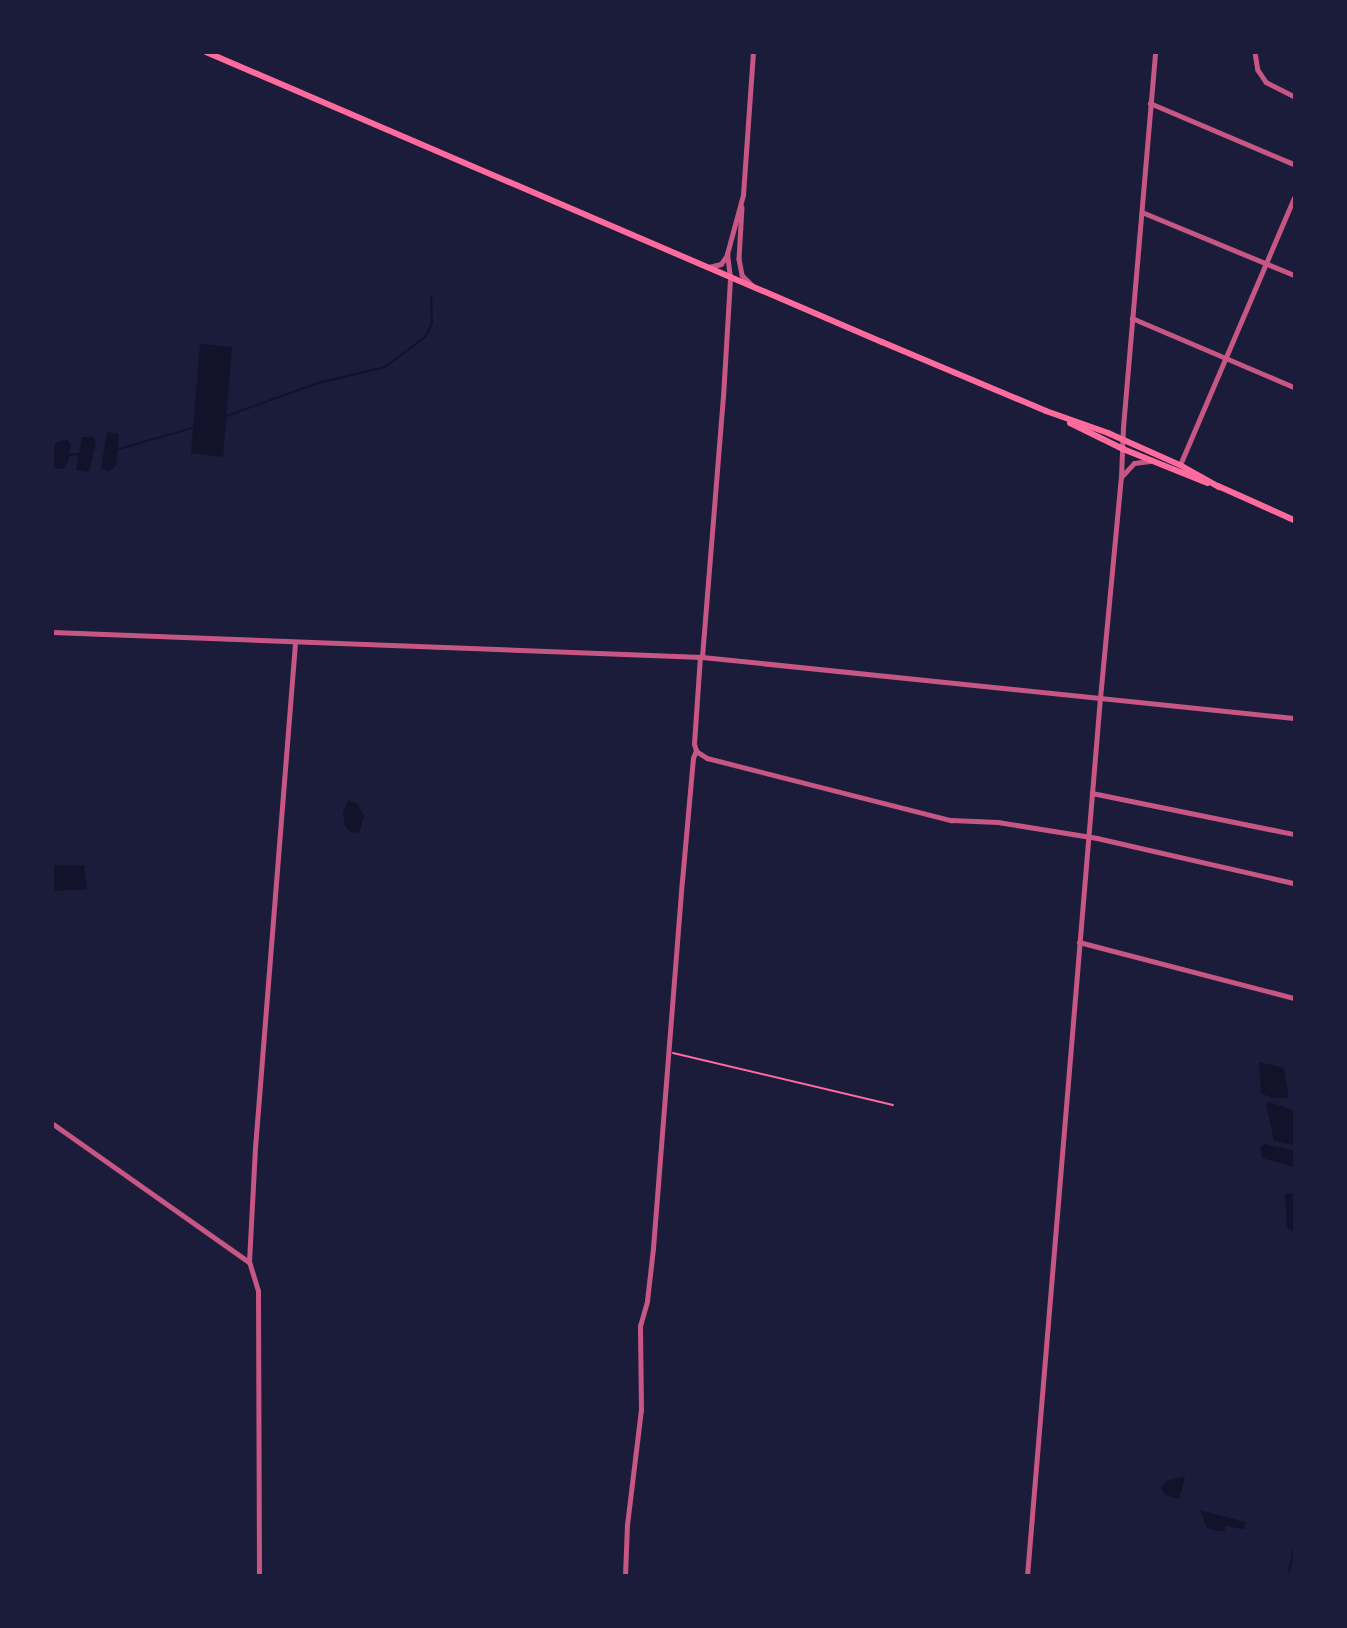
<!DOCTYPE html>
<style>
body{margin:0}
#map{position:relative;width:1347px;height:1628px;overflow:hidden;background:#1b1b3a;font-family:"DejaVu Sans",sans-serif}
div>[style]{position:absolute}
.water>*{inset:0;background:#12122b}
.stream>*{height:2px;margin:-1px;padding:0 1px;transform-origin:1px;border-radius:1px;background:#12122b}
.path>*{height:2px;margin:-1px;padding:0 1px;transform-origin:1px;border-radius:1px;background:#ff6b9d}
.minor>*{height:4.5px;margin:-2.25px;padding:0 2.25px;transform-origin:2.25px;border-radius:2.25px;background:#c65784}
.tertiary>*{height:5px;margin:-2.5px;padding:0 2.5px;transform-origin:2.5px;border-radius:2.5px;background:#c65784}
.secondary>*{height:6px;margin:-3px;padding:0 3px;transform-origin:3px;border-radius:3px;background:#ff6b9d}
span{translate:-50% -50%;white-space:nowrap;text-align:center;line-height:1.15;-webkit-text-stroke:7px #1b1b3a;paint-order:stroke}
.frame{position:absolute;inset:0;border:54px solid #1b1b3a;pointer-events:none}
</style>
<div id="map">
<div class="water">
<i style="clip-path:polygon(200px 344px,232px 347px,223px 457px,191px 453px)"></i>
<i style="clip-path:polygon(107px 432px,119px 434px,116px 466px,109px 472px,101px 468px)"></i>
<i style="clip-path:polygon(82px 437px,93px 437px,96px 442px,89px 472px,76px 470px)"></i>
<i style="clip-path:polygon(66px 439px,71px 444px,68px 462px,63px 469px,57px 469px,53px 466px,55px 443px)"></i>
<i style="clip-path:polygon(349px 798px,350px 802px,356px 802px,364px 816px,359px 833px,349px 831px,345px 826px,343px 813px)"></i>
<i style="clip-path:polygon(52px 865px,84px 865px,87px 889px,53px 891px)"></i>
<i style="clip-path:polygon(1259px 1062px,1284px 1068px,1289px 1098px,1272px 1098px,1261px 1093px)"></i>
<i style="clip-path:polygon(1269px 1102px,1293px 1110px,1294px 1145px,1274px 1141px,1266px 1103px)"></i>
<i style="clip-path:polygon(1264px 1144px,1294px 1150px,1294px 1167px,1262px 1158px,1260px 1148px)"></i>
<i style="clip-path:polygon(1287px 1193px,1294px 1194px,1294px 1232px,1287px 1227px,1285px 1194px)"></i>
<i style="clip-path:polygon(1185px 1477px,1179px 1499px,1165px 1495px,1161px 1488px,1168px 1480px)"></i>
<i style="clip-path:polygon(1200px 1510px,1245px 1522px,1244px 1529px,1226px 1526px,1224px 1531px,1216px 1531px,1207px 1528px)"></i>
</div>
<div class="stream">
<i style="left:226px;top:416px;width:98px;rotate:-19.7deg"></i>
<i style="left:318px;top:383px;width:69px;rotate:-13.4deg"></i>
<i style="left:385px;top:367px;width:50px;rotate:-36.9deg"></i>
<i style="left:425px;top:337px;width:15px;rotate:-62deg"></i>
<i style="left:432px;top:324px;width:27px;rotate:-92deg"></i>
<i style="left:116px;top:450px;width:82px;rotate:-16.2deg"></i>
<i style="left:67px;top:455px;width:12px;rotate:-5deg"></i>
<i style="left:1289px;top:1572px;width:26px;rotate:-79deg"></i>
</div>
<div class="path">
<i style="left:673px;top:1053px;width:226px;rotate:13.3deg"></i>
</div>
<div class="minor">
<i style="left:1255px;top:52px;width:18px;rotate:81deg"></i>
<i style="left:1258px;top:70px;width:14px;rotate:56deg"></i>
<i style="left:1266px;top:82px;width:31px;rotate:27deg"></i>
<i style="left:1150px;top:103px;width:156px;rotate:23deg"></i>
<i style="left:743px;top:195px;width:143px;rotate:-86deg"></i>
<i style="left:742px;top:207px;width:52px;rotate:93.3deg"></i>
<i style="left:739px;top:259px;width:16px;rotate:79deg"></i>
<i style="left:742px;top:275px;width:14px;rotate:45deg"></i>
<i style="left:1142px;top:212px;width:165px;rotate:22.5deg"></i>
<i style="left:709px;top:267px;width:12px;rotate:-14deg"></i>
<i style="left:721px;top:264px;width:11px;rotate:-56deg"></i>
<i style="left:1132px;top:318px;width:176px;rotate:23.1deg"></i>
<i style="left:1180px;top:465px;width:290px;rotate:-66.9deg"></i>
<i style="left:702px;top:657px;width:261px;rotate:-85.4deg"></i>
<i style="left:723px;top:397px;width:119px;rotate:-86.6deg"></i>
<i style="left:730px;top:278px;width:24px;rotate:-97deg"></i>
<i style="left:727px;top:254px;width:61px;rotate:-74.8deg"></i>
<i style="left:696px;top:751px;width:13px;rotate:32deg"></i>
<i style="left:707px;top:758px;width:252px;rotate:14.3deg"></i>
<i style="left:951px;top:820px;width:47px;rotate:2.4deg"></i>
<i style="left:998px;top:822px;width:100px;rotate:9.2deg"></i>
<i style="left:1097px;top:838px;width:202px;rotate:12.9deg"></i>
<i style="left:1092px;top:793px;width:206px;rotate:11.5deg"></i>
<i style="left:1079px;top:942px;width:222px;rotate:14.6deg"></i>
<i style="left:52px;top:1123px;width:241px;rotate:35.2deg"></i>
<i style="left:259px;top:1576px;width:285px;rotate:-90.2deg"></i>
<i style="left:258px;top:1291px;width:30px;rotate:-107deg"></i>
<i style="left:249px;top:1262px;width:114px;rotate:-87deg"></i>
<i style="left:255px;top:1148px;width:507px;rotate:-85.47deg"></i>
<i style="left:625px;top:1576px;width:51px;rotate:-87.8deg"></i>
<i style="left:627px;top:1525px;width:116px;rotate:-83.1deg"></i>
<i style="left:641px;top:1410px;width:84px;rotate:-90.7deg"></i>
<i style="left:640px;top:1326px;width:26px;rotate:-74deg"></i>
<i style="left:647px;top:1301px;width:53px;rotate:-83.5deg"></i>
<i style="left:653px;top:1248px;width:368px;rotate:-85.5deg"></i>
<i style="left:682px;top:881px;width:123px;rotate:-84.9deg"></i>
<i style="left:693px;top:758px;width:8px;rotate:-67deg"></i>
<i style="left:696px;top:751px;width:7px;rotate:-106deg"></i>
<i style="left:694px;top:744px;width:87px;rotate:-86.1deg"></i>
<i style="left:1027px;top:1576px;width:881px;rotate:-85.25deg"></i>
</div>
<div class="tertiary">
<i style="left:1121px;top:477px;width:19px;rotate:-47deg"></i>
<i style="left:1134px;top:463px;width:16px;rotate:-7deg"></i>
<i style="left:52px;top:632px;width:650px;rotate:2.2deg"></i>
<i style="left:702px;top:657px;width:595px;rotate:5.88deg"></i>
<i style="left:1100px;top:698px;width:222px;rotate:-84.6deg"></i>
<i style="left:1121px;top:477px;width:50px;rotate:-87.7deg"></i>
<i style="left:1123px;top:427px;width:376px;rotate:-85.1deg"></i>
</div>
<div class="secondary">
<i style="left:206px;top:52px;width:736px;rotate:23.22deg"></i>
<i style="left:882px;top:342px;width:178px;rotate:22.8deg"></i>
<i style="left:1046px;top:411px;width:66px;rotate:19.5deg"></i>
<i style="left:1108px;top:433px;width:79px;rotate:24deg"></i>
<i style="left:1180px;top:465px;width:45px;rotate:29.4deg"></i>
<i style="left:1070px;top:423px;width:59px;rotate:26.1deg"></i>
<i style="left:1123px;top:449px;width:91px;rotate:22deg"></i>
<i style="left:1218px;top:486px;width:83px;rotate:24.1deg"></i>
</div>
<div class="frame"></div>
</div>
